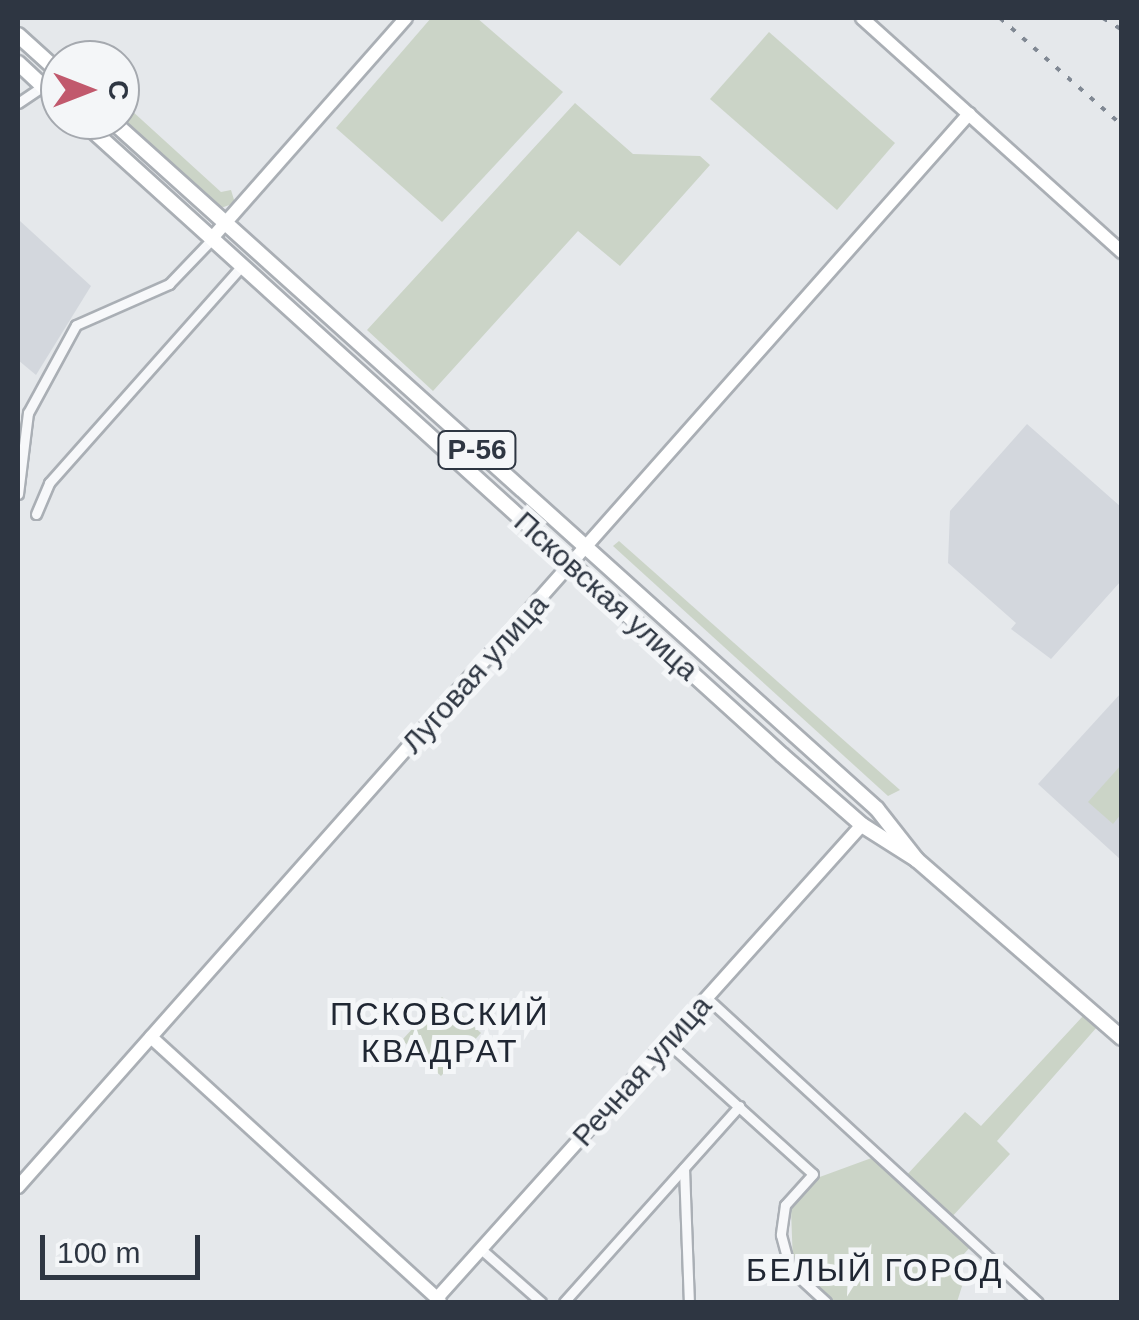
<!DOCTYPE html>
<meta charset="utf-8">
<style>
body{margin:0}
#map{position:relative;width:1139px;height:1320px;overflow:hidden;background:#e5e8eb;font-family:Helvetica,sans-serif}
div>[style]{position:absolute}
.built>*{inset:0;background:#d3d7dd}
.green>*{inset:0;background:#cbd4c7}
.roads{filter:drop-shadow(2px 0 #aaafb5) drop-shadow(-2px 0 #aaafb5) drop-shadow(0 2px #aaafb5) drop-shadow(0 -2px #aaafb5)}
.street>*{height:9px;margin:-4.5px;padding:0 4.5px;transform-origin:4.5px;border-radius:4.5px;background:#f7f8fa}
.secondary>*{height:12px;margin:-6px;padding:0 6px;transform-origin:6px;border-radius:6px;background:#fff}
.primary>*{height:14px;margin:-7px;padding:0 7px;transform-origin:7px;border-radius:7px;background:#fff}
.rail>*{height:4px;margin-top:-2px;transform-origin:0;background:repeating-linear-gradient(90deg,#808893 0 5px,transparent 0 15px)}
span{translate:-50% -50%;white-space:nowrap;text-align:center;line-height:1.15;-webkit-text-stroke:10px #f4f6f8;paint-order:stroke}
.shield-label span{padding:2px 8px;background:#f4f6f8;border:2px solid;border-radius:8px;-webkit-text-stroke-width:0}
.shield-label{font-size:28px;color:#2e3642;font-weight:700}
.street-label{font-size:30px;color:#2e3642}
.neighbourhood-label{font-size:32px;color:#202733;letter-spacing:2.5px}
.frame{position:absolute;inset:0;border:20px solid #2e3642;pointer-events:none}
.north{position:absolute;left:40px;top:40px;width:100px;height:100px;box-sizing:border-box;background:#f4f6f8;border:2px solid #a5a9af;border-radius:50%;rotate:90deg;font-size:28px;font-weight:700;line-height:40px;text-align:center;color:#2e3642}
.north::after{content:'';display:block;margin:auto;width:35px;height:45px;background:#c1596d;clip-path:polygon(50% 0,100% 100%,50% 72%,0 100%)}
.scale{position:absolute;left:40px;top:1235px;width:160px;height:45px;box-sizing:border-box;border:5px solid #2e3642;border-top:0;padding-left:12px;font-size:30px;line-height:35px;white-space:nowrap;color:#2e3642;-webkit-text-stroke:8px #f4f6f8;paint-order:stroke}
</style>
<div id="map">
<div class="built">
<i style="clip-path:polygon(20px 221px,91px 286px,36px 375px,18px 360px)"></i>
<i style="clip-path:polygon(1027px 424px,1121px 507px,1121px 581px,1051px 659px,1011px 629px,1016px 623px,948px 563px,950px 511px)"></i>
<i style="clip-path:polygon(1121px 693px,1121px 860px,1038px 784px)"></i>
</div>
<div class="green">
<i style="clip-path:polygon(431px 18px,477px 18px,563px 92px,442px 222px,336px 128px)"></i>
<i style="clip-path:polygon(769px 32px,895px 143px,837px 210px,710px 99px)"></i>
<i style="clip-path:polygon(120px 100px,221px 192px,231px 190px,235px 203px,221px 208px,120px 117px)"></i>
<i style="clip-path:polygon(575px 103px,633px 154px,700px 156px,710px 165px,620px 266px,578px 231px,433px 391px,367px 330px)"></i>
<i style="clip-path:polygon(619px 541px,900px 790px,888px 796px,613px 546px)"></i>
<i style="clip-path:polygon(1121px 765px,1121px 814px,1113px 824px,1088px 802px)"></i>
<i style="clip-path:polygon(442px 997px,481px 1033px,441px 1076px,402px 1040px)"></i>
<i style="clip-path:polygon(1083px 1016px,1097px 1027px,997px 1141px,1010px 1154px,949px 1220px,974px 1243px,950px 1269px,963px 1283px,957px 1302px,835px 1302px,793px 1265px,791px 1209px,817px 1178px,877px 1156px,904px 1178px,965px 1112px,981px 1126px)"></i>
</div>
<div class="roads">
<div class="street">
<i style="left:18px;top:103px;width:30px;rotate:-34deg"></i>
<i style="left:18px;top:494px;width:82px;rotate:-83deg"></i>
<i style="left:28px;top:413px;width:100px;rotate:-61.4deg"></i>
<i style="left:76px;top:325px;width:102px;rotate:-23.8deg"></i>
<i style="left:169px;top:284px;width:65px;rotate:-46.2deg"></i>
<i style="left:36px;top:514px;width:34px;rotate:-67deg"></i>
<i style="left:49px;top:483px;width:290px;rotate:-48.4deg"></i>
<i style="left:708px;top:999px;width:448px;rotate:42.6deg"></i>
<i style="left:668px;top:1043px;width:195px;rotate:42.1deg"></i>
<i style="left:813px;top:1174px;width:42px;rotate:132.1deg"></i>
<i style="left:785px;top:1205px;width:30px;rotate:98deg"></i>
<i style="left:781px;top:1235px;width:35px;rotate:75deg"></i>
<i style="left:790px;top:1269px;width:49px;rotate:42.5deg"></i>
<i style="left:684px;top:1168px;width:134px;rotate:87.9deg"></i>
<i style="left:481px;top:1249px;width:80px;rotate:41.5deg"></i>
<i style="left:564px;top:1302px;width:263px;rotate:-48.2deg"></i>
</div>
<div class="secondary">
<i style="left:862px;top:18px;width:350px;rotate:42deg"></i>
<i style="left:212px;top:238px;width:293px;rotate:-48.6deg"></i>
<i style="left:151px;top:1037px;width:391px;rotate:42.4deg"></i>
<i style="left:18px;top:1187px;width:1434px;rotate:-48.45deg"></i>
<i style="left:438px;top:1297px;width:634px;rotate:-48.07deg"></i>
</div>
<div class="primary">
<i style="left:18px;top:35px;width:57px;rotate:42.1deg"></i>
<i style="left:18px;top:63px;width:57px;rotate:42.9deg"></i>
<i style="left:81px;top:120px;width:946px;rotate:42.17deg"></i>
<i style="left:782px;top:755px;width:106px;rotate:41.2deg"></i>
<i style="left:862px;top:825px;width:65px;rotate:32.5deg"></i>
<i style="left:917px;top:860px;width:271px;rotate:41deg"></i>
<i style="left:111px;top:120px;width:1030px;rotate:41.97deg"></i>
<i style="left:877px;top:809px;width:65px;rotate:51.9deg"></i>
</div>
</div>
<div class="rail">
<i style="left:1000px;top:18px;width:162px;rotate:41.3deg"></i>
<i style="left:1103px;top:18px;width:22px;rotate:32deg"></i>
</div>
<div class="shield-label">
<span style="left:477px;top:450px">Р-56</span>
</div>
<div class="street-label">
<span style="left:606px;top:596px;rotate:42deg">Псковская улица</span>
<span style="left:475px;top:674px;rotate:-48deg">Луговая улица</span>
<span style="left:642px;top:1071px;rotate:-48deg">Речная улица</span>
</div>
<div class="neighbourhood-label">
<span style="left:440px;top:1033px">ПСКОВСКИЙ<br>КВАДРАТ</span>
<span style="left:875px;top:1270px">БЕЛЫЙ ГОРОД</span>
</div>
<div class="frame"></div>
<div class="north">С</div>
<div class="scale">100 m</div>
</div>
